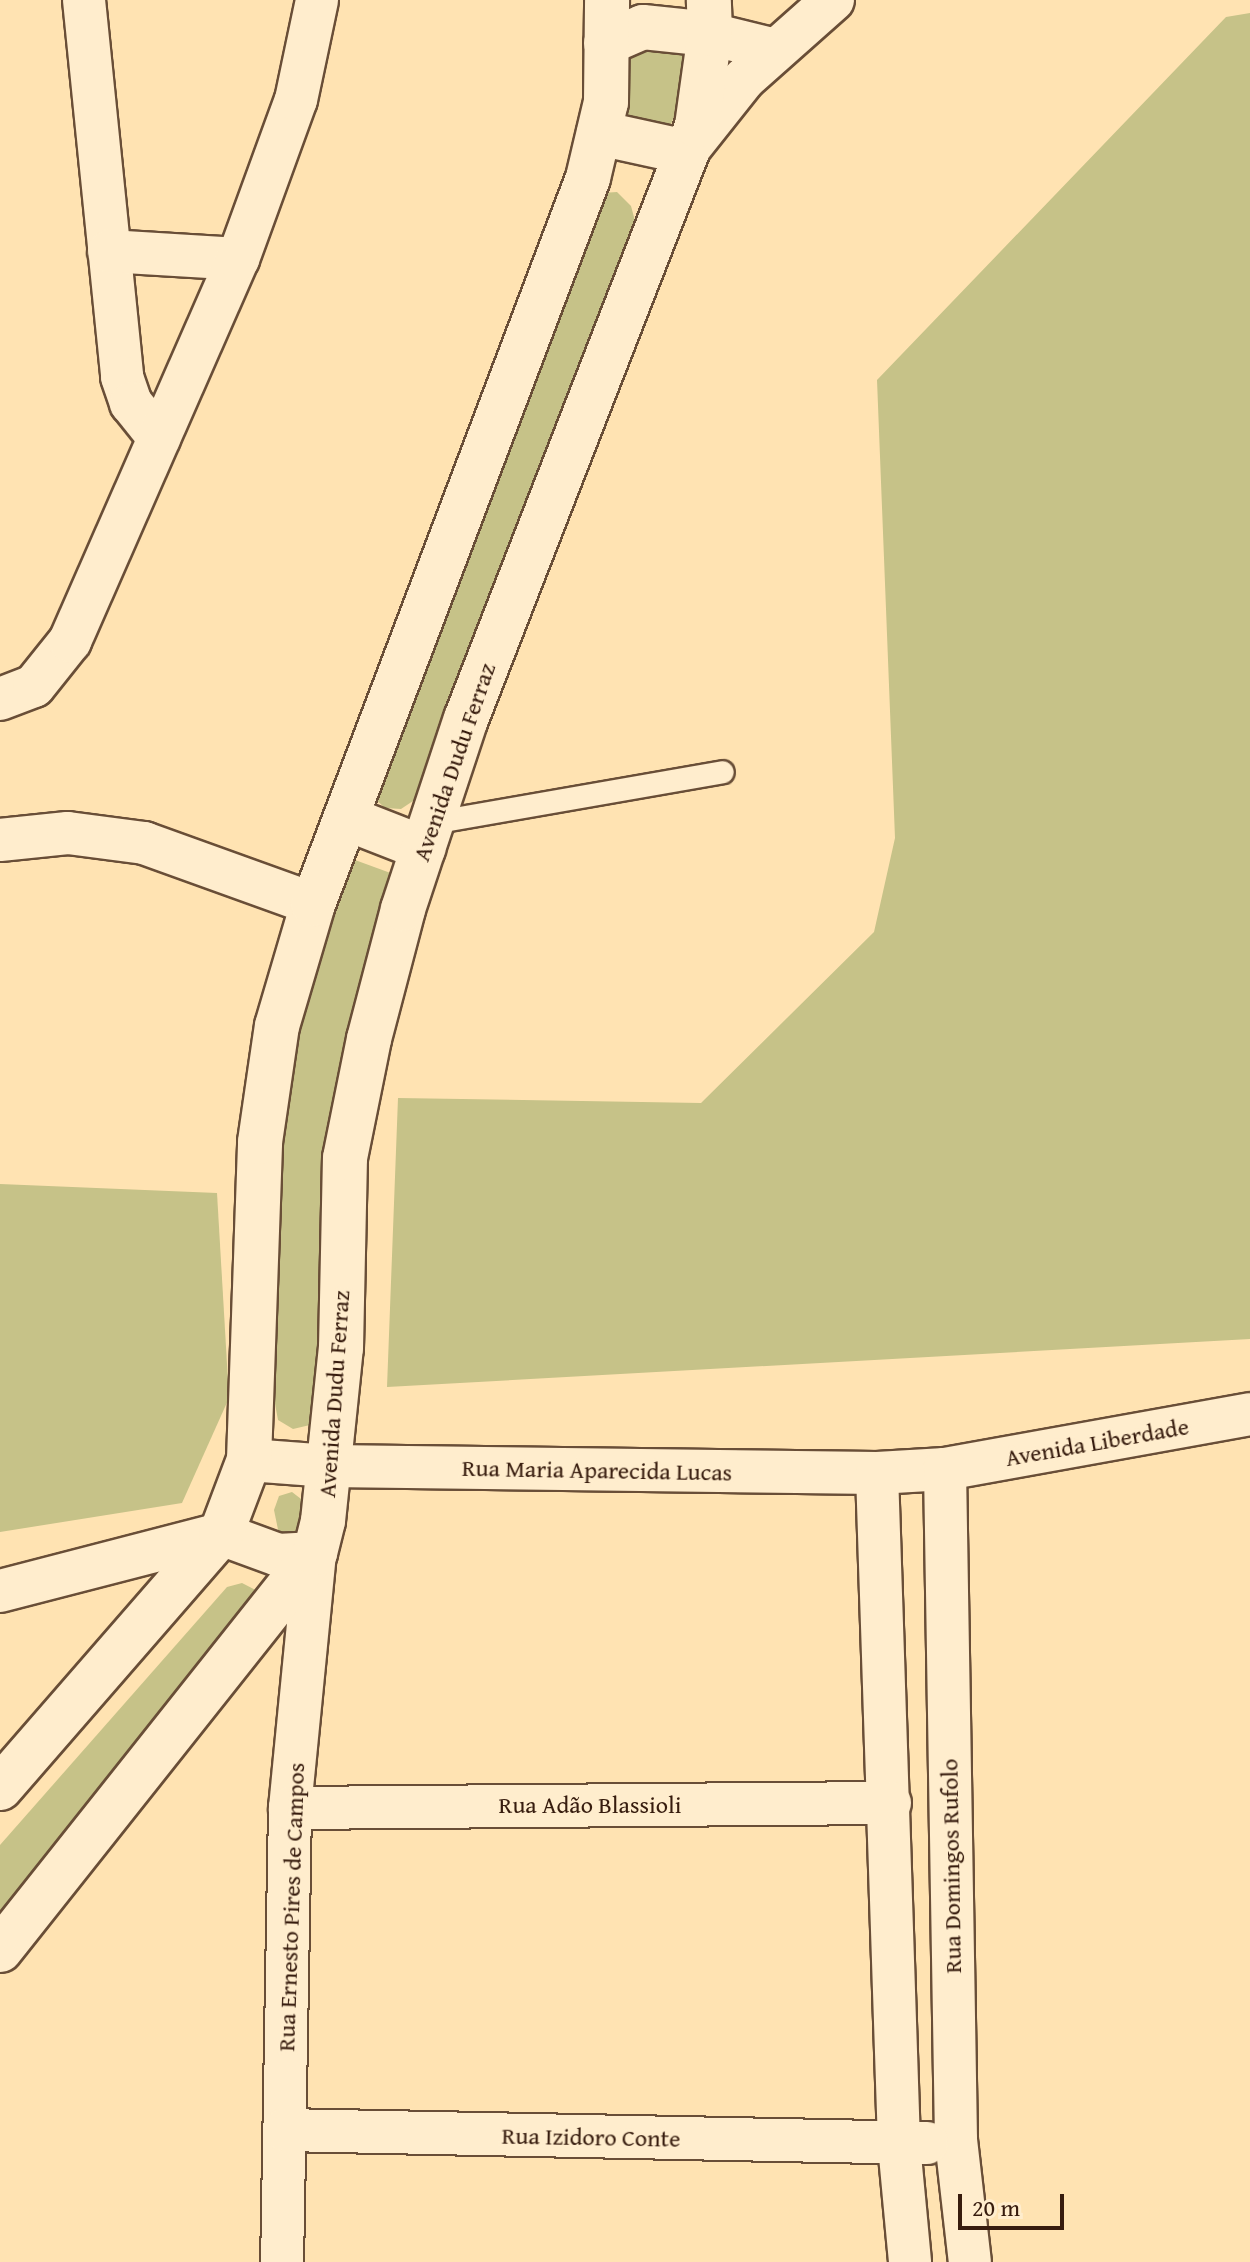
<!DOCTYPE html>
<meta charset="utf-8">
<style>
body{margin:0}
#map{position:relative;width:1250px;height:2262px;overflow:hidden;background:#ffe3b2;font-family:"Gentium Book Plus",serif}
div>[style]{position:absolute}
.green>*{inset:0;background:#c6c288}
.roads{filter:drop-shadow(2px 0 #694e37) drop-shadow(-2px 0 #694e37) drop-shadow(0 2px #694e37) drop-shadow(0 -2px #694e37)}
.lane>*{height:22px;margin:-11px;padding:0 11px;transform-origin:11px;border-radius:11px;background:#ffedcd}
.street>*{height:42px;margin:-21px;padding:0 21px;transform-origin:21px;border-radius:21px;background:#ffedcd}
.secondary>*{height:44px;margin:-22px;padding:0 22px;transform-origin:22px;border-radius:22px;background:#ffedcd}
span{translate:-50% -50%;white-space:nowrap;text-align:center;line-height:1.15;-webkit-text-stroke:6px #ffedcd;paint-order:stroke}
.street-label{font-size:24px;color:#371c0e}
.scale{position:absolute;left:958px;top:2194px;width:106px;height:36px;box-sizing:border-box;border:4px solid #371c0e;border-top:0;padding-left:10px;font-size:24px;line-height:28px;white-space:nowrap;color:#371c0e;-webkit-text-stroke:6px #ffedcd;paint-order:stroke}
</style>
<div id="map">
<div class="green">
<i style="clip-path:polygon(1250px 13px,1250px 1339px,387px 1387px,398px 1098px,701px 1103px,874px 932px,895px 838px,877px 380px,1226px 17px)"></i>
<i style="clip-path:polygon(654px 44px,685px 53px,680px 102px,671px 124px,654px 131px,633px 125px,620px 102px,625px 48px)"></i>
<i style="clip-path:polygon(617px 192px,631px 206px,635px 221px,463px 686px,416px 799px,401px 809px,385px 808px,372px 796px,602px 193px)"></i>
<i style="clip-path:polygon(355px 860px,396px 875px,321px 1404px,310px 1425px,293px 1429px,278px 1420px,272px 1388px,276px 1203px,287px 1101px,305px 997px)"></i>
<i style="clip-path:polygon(0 1184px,217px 1193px,229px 1398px,182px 1503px,0 1532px)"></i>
<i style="clip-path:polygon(292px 1492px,305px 1502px,302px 1534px,282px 1549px,274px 1510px,279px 1496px)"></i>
<i style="clip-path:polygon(242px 1583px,261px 1593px,0 1917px,0 1845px,227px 1587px)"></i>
</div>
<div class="roads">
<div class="lane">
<i style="left:432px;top:823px;width:295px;rotate:-9.9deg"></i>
</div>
<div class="street">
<i style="left:84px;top:0;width:379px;rotate:84.2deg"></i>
<i style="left:122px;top:377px;width:28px;rotate:71deg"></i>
<i style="left:131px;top:403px;width:45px;rotate:51.3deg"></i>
<i style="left:710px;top:34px;width:67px;rotate:13.8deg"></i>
<i style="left:687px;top:151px;width:92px;rotate:-51.6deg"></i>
<i style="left:744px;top:79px;width:119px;rotate:-41.6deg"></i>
<i style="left:109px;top:251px;width:129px;rotate:3.5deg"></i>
<i style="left:0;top:699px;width:36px;rotate:-21deg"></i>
<i style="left:34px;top:686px;width:58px;rotate:-51.3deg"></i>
<i style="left:70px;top:641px;width:417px;rotate:-66.3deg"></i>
<i style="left:238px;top:259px;width:169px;rotate:-70deg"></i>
<i style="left:296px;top:100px;width:102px;rotate:-78.1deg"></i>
<i style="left:0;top:840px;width:68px;rotate:-5.9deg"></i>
<i style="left:68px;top:833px;width:77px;rotate:7.5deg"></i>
<i style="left:144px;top:843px;width:180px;rotate:19.8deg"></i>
<i style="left:249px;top:1460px;width:80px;rotate:4.3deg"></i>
<i style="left:329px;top:1466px;width:548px;rotate:0.73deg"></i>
<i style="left:877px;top:1473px;width:68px;rotate:-3.4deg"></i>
<i style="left:945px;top:1469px;width:310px;rotate:-10.2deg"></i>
<i style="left:945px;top:1469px;width:671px;rotate:89.06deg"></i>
<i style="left:956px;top:2140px;width:123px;rotate:83.5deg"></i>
<i style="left:877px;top:1473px;width:672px;rotate:88.12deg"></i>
<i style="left:899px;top:2145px;width:118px;rotate:84.6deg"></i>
<i style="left:0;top:1591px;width:228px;rotate:-14.5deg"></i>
<i style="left:221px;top:1534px;width:61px;rotate:20.2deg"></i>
<i style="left:278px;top:1555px;width:37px;rotate:-3deg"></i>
<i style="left:315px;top:1553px;width:256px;rotate:95.6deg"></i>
<i style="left:290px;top:1808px;width:454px;rotate:91deg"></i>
<i style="left:290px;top:1808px;width:600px;rotate:-0.48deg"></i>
<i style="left:284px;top:2130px;width:643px;rotate:1.16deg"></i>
</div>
<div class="secondary">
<i style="left:606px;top:43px;width:40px;rotate:-23.4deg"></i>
<i style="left:643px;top:27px;width:67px;rotate:6deg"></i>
<i style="left:599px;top:133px;width:89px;rotate:12.3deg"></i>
<i style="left:346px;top:818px;width:83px;rotate:21.3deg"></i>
<i style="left:0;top:1788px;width:337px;rotate:-49deg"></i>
<i style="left:221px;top:1534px;width:79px;rotate:-69.3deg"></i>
<i style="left:249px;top:1460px;width:318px;rotate:-88deg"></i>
<i style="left:260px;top:1142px;width:117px;rotate:-81.7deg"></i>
<i style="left:277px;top:1026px;width:127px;rotate:-73.6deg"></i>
<i style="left:313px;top:904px;width:776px;rotate:-69.25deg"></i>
<i style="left:588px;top:178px;width:78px;rotate:-76.7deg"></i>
<i style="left:606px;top:102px;width:102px;rotate:-89.4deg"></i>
<i style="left:0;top:1950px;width:507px;rotate:-51.57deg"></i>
<i style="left:315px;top:1553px;width:33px;rotate:-76deg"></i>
<i style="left:323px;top:1521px;width:174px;rotate:-84.1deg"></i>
<i style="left:341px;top:1348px;width:190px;rotate:-88.8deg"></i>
<i style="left:345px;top:1158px;width:121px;rotate:-78.6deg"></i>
<i style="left:369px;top:1039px;width:134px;rotate:-75.3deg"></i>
<i style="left:403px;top:909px;width:200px;rotate:-71.7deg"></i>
<i style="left:466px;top:719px;width:636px;rotate:-68.72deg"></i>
<i style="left:697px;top:126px;width:93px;rotate:-82deg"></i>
<i style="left:710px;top:34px;width:34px;rotate:-92deg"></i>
</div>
</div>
<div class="street-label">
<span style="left:454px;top:762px;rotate:-71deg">Avenida Dudu Ferraz</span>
<span style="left:334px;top:1394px;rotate:-86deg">Avenida Dudu Ferraz</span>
<span style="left:1097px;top:1442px;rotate:-10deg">Avenida Liberdade</span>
<span style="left:597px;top:1470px;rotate:1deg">Rua Maria Aparecida Lucas</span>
<span style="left:590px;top:1805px">Rua Adão Blassioli</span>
<span style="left:951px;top:1866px;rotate:-91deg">Rua Domingos Rufolo</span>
<span style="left:291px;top:1907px;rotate:-88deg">Rua Ernesto Pires de Campos</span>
<span style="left:591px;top:2137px;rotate:1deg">Rua Izidoro Conte</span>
</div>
<div class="scale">20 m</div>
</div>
